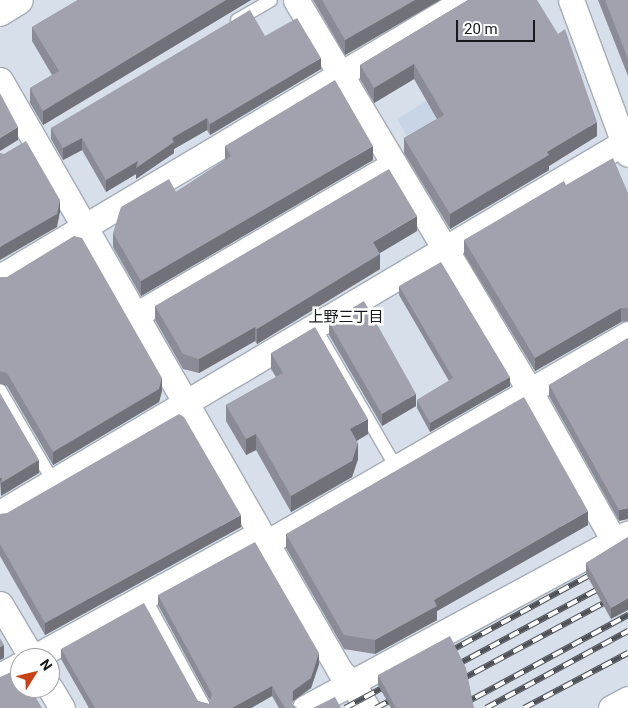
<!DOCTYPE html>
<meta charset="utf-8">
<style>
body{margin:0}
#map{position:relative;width:628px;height:708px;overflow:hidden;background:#d6dfea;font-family:Roboto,"Noto Sans JP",sans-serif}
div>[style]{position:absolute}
.built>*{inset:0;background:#c8d5e6}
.roads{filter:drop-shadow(1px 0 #a4acb7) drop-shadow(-1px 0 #a4acb7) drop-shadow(0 1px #a4acb7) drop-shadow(0 -1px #a4acb7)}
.service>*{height:12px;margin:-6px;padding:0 6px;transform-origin:6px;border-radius:6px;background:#fff}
.minor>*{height:25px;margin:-12.5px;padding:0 12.5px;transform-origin:12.5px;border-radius:12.5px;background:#fff}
.secondary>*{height:28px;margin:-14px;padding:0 14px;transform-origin:14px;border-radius:14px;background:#fff}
.rail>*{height:5.5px;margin-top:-2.75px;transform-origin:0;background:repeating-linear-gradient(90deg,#fff 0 11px,#4f5359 0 22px);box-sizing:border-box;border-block:1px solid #4f5359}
.wall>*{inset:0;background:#8a8b96}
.shaded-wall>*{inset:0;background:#71717a}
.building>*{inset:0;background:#a1a2ae}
span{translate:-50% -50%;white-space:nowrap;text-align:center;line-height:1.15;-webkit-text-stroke:5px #fff;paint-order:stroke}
.neighbourhood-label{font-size:15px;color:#15181c}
.north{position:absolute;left:10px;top:648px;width:50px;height:50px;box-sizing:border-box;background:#fff;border:1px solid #a1a3a4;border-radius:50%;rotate:54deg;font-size:14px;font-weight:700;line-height:20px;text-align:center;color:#15181c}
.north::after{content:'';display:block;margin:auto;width:18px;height:22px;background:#ca4213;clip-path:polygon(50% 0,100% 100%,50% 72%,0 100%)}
.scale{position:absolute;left:456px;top:20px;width:79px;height:22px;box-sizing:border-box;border:2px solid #15181c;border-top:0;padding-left:6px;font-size:15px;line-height:18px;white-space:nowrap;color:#15181c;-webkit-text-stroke:4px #fff;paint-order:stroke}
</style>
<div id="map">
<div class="built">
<i style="clip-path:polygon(476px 71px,487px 91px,408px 138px,397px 119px)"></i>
</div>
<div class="roads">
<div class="service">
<i style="left:237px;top:20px;width:39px;rotate:-30deg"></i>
<i style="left:313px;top:324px;width:168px;rotate:59.9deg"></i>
<i style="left:0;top:390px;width:105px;rotate:59.8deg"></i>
<i style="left:144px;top:596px;width:128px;rotate:61.4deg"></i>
</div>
<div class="minor">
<i style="left:296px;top:0;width:454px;rotate:59.1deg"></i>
<i style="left:529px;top:390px;width:173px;rotate:60.6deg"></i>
<i style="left:571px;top:0;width:164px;rotate:69.7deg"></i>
<i style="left:0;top:80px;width:682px;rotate:60.09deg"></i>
<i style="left:340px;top:671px;width:17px;rotate:45deg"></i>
<i style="left:352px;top:683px;width:29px;rotate:59deg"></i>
<i style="left:0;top:277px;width:541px;rotate:-30.78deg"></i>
<i style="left:134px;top:316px;width:301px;rotate:-30.3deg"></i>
<i style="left:0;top:513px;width:730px;rotate:-30.71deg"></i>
<i style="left:266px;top:543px;width:418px;rotate:-30deg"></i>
<i style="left:0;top:604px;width:63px;rotate:59.3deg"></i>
<i style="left:33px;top:658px;width:259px;rotate:-28.8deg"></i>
<i style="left:0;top:676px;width:23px;rotate:-29deg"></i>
<i style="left:50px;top:688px;width:23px;rotate:59deg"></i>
<i style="left:305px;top:708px;width:367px;rotate:-28.4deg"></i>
<i style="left:611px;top:708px;width:19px;rotate:-28deg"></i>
</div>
<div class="secondary">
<i style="left:0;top:12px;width:22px;rotate:-32deg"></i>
</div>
</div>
<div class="rail">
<i style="left:443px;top:655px;width:178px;rotate:-28.6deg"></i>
<i style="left:451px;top:668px;width:201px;rotate:-28.2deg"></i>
<i style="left:455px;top:683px;width:196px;rotate:-28.3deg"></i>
<i style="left:345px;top:708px;width:55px;rotate:-28.4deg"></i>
<i style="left:376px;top:708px;width:27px;rotate:-28deg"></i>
<i style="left:456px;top:708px;width:196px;rotate:-28.4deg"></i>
<i style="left:486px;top:708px;width:162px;rotate:-28.5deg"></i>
<i style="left:524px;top:708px;width:118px;rotate:-27.9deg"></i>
</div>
<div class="wall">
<i style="clip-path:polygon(78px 0,251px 0,43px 125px,30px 103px,30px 88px,52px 75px,32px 41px,32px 27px)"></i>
<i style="clip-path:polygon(313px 0,440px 0,345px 55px)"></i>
<i style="clip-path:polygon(468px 0,597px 136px,549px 166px,549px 170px,450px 229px,404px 153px,404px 138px,437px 119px,414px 79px,374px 103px,360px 79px,360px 65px)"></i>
<i style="clip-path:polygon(598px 0,628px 0,628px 76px)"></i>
<i style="clip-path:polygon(265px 36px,321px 69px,210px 135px,207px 130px,174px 149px,174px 153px,136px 179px,136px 174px,106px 192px,82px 150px,63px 160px,51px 139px,51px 128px)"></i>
<i style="clip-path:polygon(225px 146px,373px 160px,141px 296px,113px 247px,113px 233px,225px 160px)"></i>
<i style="clip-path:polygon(566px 185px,628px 193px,628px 321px,621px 322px,535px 371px,464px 254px,464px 240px)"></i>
<i style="clip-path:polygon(417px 231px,380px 253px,380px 269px,257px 344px,255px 341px,199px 373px,183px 369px,155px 320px,155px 306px)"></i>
<i style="clip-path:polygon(0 277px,162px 391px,159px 402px,53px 465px,7px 386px,0 384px)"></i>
<i style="clip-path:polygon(399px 286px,510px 386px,430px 432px,417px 408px,417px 400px,449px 381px,399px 295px)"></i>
<i style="clip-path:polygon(329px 322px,416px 406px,382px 426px,329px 335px)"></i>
<i style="clip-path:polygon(628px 338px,619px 521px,549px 396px,549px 385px)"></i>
<i style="clip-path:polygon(271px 353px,368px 434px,356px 441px,358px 459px,352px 477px,291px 512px,256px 450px,246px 455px,226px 421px,226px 405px,276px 377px,271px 369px)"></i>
<i style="clip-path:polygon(0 514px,241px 527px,45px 635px,0 556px)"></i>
<i style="clip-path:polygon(588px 525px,437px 611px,437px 620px,375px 654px,344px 649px,286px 548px,286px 534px)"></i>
<i style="clip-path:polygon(628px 537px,611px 619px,586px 574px,586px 563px)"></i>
<i style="clip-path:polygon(158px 595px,319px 664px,311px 688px,293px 701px,292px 704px,297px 708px,279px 708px,272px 696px,251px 708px,89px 708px,61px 659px,61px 649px,198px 701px,209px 704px,210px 701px,158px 605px)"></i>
<i style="clip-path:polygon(378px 675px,474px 708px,391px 708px,378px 685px)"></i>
</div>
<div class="shaded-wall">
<i style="clip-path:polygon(226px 0,251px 0,43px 125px,43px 111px)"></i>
<i style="clip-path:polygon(415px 0,440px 0,345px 55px,345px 40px)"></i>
<i style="clip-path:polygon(321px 58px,321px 69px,210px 135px,210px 124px)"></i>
<i style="clip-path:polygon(414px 64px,414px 79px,374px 103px,374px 88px)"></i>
<i style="clip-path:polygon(207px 118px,207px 130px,174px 149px,174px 153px,136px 179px,136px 174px,106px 192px,106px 180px,138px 161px,172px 138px)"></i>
<i style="clip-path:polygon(597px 122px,597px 136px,549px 166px,549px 170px,450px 229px,450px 214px,547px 152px)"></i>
<i style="clip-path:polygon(18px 127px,18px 140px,0 151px,0 138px)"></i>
<i style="clip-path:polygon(82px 138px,82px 150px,63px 160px,63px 148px)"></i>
<i style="clip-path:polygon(373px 146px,373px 160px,141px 296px,141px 281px)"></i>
<i style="clip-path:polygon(60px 200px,60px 212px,57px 227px,0 260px,0 247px)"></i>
<i style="clip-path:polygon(417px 216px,417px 231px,373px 257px,373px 242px)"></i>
<i style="clip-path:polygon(380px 254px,380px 269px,257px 344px,257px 329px)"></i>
<i style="clip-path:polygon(621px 308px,621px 322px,535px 371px,535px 358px)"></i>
<i style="clip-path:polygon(255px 327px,255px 341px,199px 373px,199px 359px)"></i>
<i style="clip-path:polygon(510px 377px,510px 386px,430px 432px,430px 423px)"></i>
<i style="clip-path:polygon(162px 378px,162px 391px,159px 402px,53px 465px,53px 452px)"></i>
<i style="clip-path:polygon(416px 394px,416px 406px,382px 426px,382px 414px)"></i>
<i style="clip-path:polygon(368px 419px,368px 434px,350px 445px,350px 429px)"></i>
<i style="clip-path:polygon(256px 434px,256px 450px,246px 455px,246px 439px)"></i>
<i style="clip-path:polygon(358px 443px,358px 459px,352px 477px,291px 512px,291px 496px)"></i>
<i style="clip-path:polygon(39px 460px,39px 473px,1px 496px,0 478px)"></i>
<i style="clip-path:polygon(628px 508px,628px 519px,619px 521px,619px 510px)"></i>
<i style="clip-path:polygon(588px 511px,588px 525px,437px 611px,437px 620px,375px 654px,375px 640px,434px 600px)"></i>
<i style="clip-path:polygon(241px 515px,241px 527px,45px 635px,45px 623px)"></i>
<i style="clip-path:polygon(628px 598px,628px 610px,611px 619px,611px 608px)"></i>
<i style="clip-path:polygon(4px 645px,4px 658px,0 660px,0 647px)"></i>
<i style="clip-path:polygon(319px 653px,319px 664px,311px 688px,293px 701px,293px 691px)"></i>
<i style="clip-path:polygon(272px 686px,272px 696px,251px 708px,232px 708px)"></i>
</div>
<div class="building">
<i style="clip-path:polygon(78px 0,226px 0,43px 111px,30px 88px,59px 71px,32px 27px)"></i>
<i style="clip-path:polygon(322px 0,415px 0,345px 40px)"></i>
<i style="clip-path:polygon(468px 0,537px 0,558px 34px,565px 29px,597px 122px,547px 152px,549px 155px,450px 214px,404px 138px,444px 115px,414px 64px,374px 88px,360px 65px)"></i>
<i style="clip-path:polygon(605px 0,628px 0,628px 59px)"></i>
<i style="clip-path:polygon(250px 10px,265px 36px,297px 18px,321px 58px,210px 124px,207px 118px,172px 138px,174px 142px,136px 168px,138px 161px,106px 180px,82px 138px,63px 148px,51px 128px)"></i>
<i style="clip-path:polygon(335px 80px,373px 146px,141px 281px,113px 233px,121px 207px,169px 179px,176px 192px,231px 156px,225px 146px)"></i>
<i style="clip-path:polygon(0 93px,18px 127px,0 138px)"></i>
<i style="clip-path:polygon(26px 141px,60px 200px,57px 214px,0 247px,0 153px,4px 154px)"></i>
<i style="clip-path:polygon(613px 158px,628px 193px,628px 308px,621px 308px,535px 358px,464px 240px,564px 181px,566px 185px)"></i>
<i style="clip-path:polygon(389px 169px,417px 216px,373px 242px,380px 254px,257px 329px,255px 327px,199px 359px,183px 354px,155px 306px)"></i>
<i style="clip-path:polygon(74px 236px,82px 238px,162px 378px,159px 389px,53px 452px,7px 373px,0 371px,0 277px,7px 277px)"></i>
<i style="clip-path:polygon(441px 262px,510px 377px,430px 423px,417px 400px,453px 378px,399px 286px)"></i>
<i style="clip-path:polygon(364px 301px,416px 394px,382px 414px,329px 322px)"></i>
<i style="clip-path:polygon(315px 327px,368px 419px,350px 429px,358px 443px,352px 461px,291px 496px,256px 434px,246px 439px,226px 405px,283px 373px,271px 353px)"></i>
<i style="clip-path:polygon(628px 338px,628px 508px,619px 510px,549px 385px)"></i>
<i style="clip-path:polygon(0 393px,39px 460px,1px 483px,2px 477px,0 478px)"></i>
<i style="clip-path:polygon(524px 397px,588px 511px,434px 600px,437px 606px,375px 640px,344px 635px,286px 534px)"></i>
<i style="clip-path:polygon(179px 414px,184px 417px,241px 515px,45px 623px,0 544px,0 514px,7px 513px)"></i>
<i style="clip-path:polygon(628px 537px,628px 598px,611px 608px,586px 563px)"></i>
<i style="clip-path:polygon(255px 542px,319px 653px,311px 678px,293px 691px,292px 704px,297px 708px,285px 708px,272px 686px,232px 708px,95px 708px,61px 649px,144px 603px,198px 701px,209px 704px,212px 694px,158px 595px)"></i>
<i style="clip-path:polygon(450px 636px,466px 668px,474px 708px,396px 708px,378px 675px)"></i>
<i style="clip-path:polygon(0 638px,4px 645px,0 647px)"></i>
<i style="clip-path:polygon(18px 669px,20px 672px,20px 688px,30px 688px,42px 708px,0 708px,0 677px)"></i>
<i style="clip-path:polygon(335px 697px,341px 708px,313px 708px)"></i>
</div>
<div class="neighbourhood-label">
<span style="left:346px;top:318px">上野三丁目</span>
</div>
<div class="north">N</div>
<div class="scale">20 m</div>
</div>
